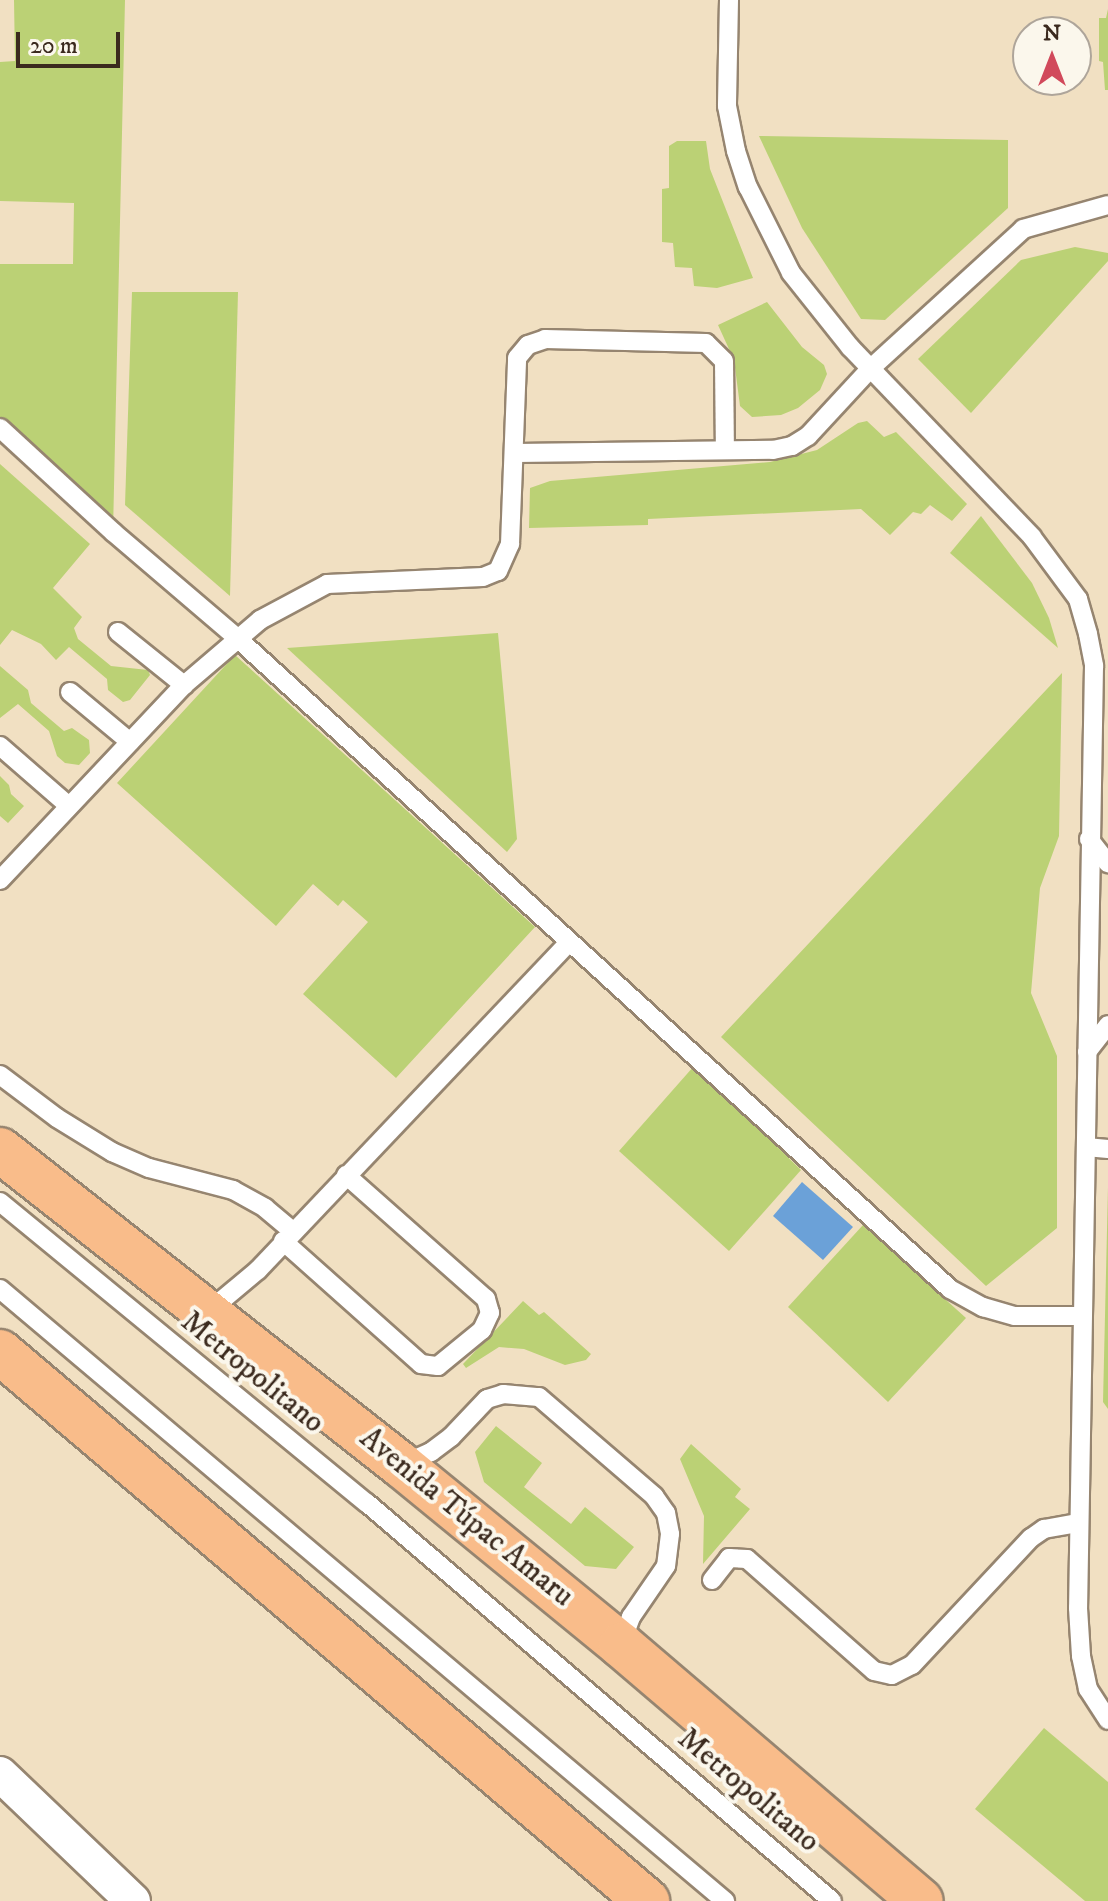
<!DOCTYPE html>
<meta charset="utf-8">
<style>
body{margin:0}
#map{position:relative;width:1108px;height:1901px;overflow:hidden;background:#f1e0c2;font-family:"IM FELL DW Pica",serif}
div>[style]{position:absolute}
.green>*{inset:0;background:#bbd175}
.water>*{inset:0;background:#6ba1d8}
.roads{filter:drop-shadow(2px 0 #968570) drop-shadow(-2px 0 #968570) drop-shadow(0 2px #968570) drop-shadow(0 -2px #968570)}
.lane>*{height:18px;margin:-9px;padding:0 9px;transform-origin:9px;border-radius:9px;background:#fff}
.street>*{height:34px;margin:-17px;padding:0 17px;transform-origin:17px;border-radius:17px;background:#fff}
.primary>*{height:44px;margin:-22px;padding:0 22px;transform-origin:22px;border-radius:22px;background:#f9bc8a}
span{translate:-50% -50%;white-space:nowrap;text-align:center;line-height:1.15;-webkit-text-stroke:8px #fbf7ec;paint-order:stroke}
.street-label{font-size:30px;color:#3b2a1e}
.north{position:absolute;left:1012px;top:16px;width:80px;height:80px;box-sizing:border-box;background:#fbf7ec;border:2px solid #aea59a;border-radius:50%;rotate:0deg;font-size:22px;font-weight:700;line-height:32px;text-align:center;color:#3b2a1e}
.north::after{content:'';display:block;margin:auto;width:28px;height:36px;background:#d1495b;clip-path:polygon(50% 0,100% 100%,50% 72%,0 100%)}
.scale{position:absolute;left:16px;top:32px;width:104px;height:36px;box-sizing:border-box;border:4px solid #3b2a1e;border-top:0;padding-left:10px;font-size:24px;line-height:28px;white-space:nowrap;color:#3b2a1e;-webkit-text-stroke:6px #fbf7ec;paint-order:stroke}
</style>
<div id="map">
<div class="green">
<i style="clip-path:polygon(14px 0,125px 0,113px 532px,0 428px,0 264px,73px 264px,74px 203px,0 201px,0 62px,15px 61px)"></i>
<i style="clip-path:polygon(1108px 9px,1108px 90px,1105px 90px,1103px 62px,1099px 61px,1099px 18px,1106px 18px)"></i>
<i style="clip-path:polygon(759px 136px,1008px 140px,1008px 208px,885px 320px,861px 319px,802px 228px)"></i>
<i style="clip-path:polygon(677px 141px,706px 141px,710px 169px,753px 278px,717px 288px,694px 286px,692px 268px,675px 267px,673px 243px,662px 242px,662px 189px,669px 188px,669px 146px)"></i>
<i style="clip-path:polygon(1075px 247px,1108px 253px,1108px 261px,971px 413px,918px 359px,1021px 260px)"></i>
<i style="clip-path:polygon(132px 292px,238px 292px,230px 596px,125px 505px)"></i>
<i style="clip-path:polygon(767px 302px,802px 347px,824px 365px,827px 374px,820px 390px,798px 408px,781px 415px,752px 417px,740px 406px,734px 360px,718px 325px)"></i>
<i style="clip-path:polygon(867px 421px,884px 437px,896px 432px,967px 504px,952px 521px,930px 505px,921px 514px,913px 512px,890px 535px,861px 509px,648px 519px,648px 525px,529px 528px,530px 488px,550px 481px,770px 462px,817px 450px,858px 423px)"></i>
<i style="clip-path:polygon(0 464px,90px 544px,53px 588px,82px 617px,74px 628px,78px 639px,111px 666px,148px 670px,150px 675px,130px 700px,123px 702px,108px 690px,107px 679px,69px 647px,56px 660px,41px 644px,12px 630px,0 645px)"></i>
<i style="clip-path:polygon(981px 516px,1032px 583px,1049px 618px,1058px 648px,950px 553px)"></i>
<i style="clip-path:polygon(498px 633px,517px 839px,507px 852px,287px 648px)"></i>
<i style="clip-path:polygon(235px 655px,535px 927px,396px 1078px,303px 994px,368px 922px,343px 900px,338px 906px,313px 884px,276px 926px,117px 783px)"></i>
<i style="clip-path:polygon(0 666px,28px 690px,31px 703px,64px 731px,72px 728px,89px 740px,90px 753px,79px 765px,65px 763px,57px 756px,49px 731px,18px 704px,0 718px)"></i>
<i style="clip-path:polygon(1062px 673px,1059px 836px,1040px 888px,1031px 993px,1057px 1056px,1057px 1228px,986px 1286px,721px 1037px)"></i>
<i style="clip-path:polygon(0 776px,9px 785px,11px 794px,24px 806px,8px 823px,0 816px)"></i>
<i style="clip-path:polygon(694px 1066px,801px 1170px,729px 1251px,619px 1151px)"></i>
<i style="clip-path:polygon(1108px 1187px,1108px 1409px,1103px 1402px)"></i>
<i style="clip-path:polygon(863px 1225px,966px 1318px,888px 1402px,788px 1307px)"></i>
<i style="clip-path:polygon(523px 1301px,539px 1315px,544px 1312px,591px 1354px,586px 1360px,565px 1365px,524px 1349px,499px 1347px,466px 1368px,463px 1364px)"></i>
<i style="clip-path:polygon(496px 1426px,542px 1463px,524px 1487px,571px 1524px,585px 1507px,634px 1547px,616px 1569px,585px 1566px,484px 1482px,475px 1452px)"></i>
<i style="clip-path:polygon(691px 1444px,741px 1489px,735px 1497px,750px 1509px,703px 1564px,704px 1516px,680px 1459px)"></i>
<i style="clip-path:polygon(1044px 1728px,1108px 1782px,1108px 1901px,1085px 1901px,975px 1809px)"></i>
</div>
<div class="water">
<i style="clip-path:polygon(802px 1182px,853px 1227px,823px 1260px,773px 1216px)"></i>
</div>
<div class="roads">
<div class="lane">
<i style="left:729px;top:0;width:106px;rotate:91.1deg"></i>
<i style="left:727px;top:106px;width:46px;rotate:78.7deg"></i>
<i style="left:736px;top:151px;width:38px;rotate:72deg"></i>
<i style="left:748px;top:187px;width:96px;rotate:63.4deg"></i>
<i style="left:791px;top:273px;width:95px;rotate:51.4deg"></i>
<i style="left:850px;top:347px;width:263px;rotate:46.2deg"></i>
<i style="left:1032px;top:537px;width:77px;rotate:53.4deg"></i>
<i style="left:1078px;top:599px;width:36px;rotate:74deg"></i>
<i style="left:1088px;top:634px;width:33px;rotate:79deg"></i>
<i style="left:1094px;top:666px;width:942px;rotate:90.97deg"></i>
<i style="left:1078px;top:1608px;width:48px;rotate:86.4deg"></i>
<i style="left:1081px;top:1656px;width:34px;rotate:78deg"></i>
<i style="left:1088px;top:1689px;width:37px;rotate:57deg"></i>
<i style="left:0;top:428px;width:154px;rotate:42.6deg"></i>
<i style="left:113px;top:532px;width:162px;rotate:40.5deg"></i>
<i style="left:236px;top:637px;width:967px;rotate:42.4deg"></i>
<i style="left:950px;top:1289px;width:38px;rotate:29deg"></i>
<i style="left:983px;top:1307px;width:33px;rotate:16deg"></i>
<i style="left:1015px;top:1316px;width:66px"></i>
<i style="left:516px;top:453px;width:257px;rotate:-0.7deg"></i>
<i style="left:773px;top:450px;width:19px;rotate:-12deg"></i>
<i style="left:792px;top:446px;width:19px;rotate:-32deg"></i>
<i style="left:808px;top:436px;width:93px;rotate:-47.2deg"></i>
<i style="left:871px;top:368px;width:206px;rotate:-42.4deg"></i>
<i style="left:1023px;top:229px;width:88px;rotate:-15.8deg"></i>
<i style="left:118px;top:632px;width:85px;rotate:38.8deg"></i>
<i style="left:70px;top:692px;width:78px;rotate:39.8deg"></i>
<i style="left:0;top:746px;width:91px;rotate:41deg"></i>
<i style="left:1089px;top:839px;width:31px;rotate:52deg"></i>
<i style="left:0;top:880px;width:268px;rotate:-46.7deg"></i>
<i style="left:184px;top:685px;width:100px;rotate:-40.5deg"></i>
<i style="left:260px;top:620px;width:76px;rotate:-28.2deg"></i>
<i style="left:327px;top:584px;width:156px;rotate:-2.6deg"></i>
<i style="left:483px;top:577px;width:16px;rotate:-22deg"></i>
<i style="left:498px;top:571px;width:30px;rotate:-66deg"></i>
<i style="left:510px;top:544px;width:186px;rotate:-87.8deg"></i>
<i style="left:517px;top:358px;width:17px;rotate:-50deg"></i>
<i style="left:528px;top:345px;width:18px;rotate:-19deg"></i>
<i style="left:545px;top:339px;width:161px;rotate:1.4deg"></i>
<i style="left:706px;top:343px;width:25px;rotate:45deg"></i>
<i style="left:724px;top:361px;width:89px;rotate:89.4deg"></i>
<i style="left:1087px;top:1052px;width:34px;rotate:-52deg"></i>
<i style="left:0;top:1075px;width:71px;rotate:37deg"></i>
<i style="left:57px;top:1118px;width:65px;rotate:31.7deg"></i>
<i style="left:112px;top:1152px;width:40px;rotate:23.4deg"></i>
<i style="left:149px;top:1168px;width:87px;rotate:14.7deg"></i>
<i style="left:233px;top:1190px;width:37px;rotate:29deg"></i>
<i style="left:265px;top:1208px;width:35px;rotate:40deg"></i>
<i style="left:1086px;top:1147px;width:22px;rotate:5deg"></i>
<i style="left:0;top:1202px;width:475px;rotate:39.4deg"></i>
<i style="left:367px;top:1503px;width:612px;rotate:40.56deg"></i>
<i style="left:283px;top:1241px;width:185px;rotate:41.7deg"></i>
<i style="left:421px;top:1364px;width:17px;rotate:7deg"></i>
<i style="left:438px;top:1366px;width:57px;rotate:-39.3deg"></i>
<i style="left:482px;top:1330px;width:19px;rotate:-65deg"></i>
<i style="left:490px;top:1313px;width:15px;rotate:-106deg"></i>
<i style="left:486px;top:1299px;width:187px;rotate:-138.5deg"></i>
<i style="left:0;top:1289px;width:949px;rotate:40.17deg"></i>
<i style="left:209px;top:1311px;width:64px;rotate:-39.9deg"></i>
<i style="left:258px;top:1270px;width:452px;rotate:-46.5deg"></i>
<i style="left:404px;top:1464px;width:30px;rotate:-24deg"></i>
<i style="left:431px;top:1452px;width:25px;rotate:-37deg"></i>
<i style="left:451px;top:1437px;width:52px;rotate:-46.5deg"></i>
<i style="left:487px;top:1399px;width:17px;rotate:-17deg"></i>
<i style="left:503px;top:1394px;width:36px;rotate:5deg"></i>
<i style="left:539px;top:1397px;width:152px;rotate:40.7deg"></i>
<i style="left:654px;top:1496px;width:21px;rotate:55deg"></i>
<i style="left:666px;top:1513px;width:21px;rotate:79deg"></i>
<i style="left:670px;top:1534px;width:32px;rotate:97deg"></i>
<i style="left:666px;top:1566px;width:62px;rotate:124.5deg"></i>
<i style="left:631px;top:1617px;width:30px;rotate:110deg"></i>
<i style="left:712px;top:1580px;width:28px;rotate:-52deg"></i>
<i style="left:729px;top:1558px;width:18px;rotate:3deg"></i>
<i style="left:747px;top:1559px;width:169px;rotate:41.4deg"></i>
<i style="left:874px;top:1671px;width:18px;rotate:13deg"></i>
<i style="left:892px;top:1675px;width:22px;rotate:-27deg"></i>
<i style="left:912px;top:1665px;width:174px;rotate:-46.9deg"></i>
<i style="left:1031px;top:1538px;width:16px;rotate:-35deg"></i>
<i style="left:1044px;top:1529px;width:35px;rotate:-10deg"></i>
</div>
<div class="street">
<i style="left:0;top:1774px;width:184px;rotate:43.7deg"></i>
</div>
<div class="primary">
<i style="left:0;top:1150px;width:510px;rotate:38.15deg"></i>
<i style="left:401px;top:1465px;width:284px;rotate:39.3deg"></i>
<i style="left:621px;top:1645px;width:394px;rotate:40.5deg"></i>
<i style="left:0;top:1352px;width:849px;rotate:40.32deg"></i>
</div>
</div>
<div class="street-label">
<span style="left:252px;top:1373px;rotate:39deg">Metropolitano</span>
<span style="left:466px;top:1518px;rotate:39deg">Avenida Túpac Amaru</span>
<span style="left:748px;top:1791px;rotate:40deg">Metropolitano</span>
</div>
<div class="north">N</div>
<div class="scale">20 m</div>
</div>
